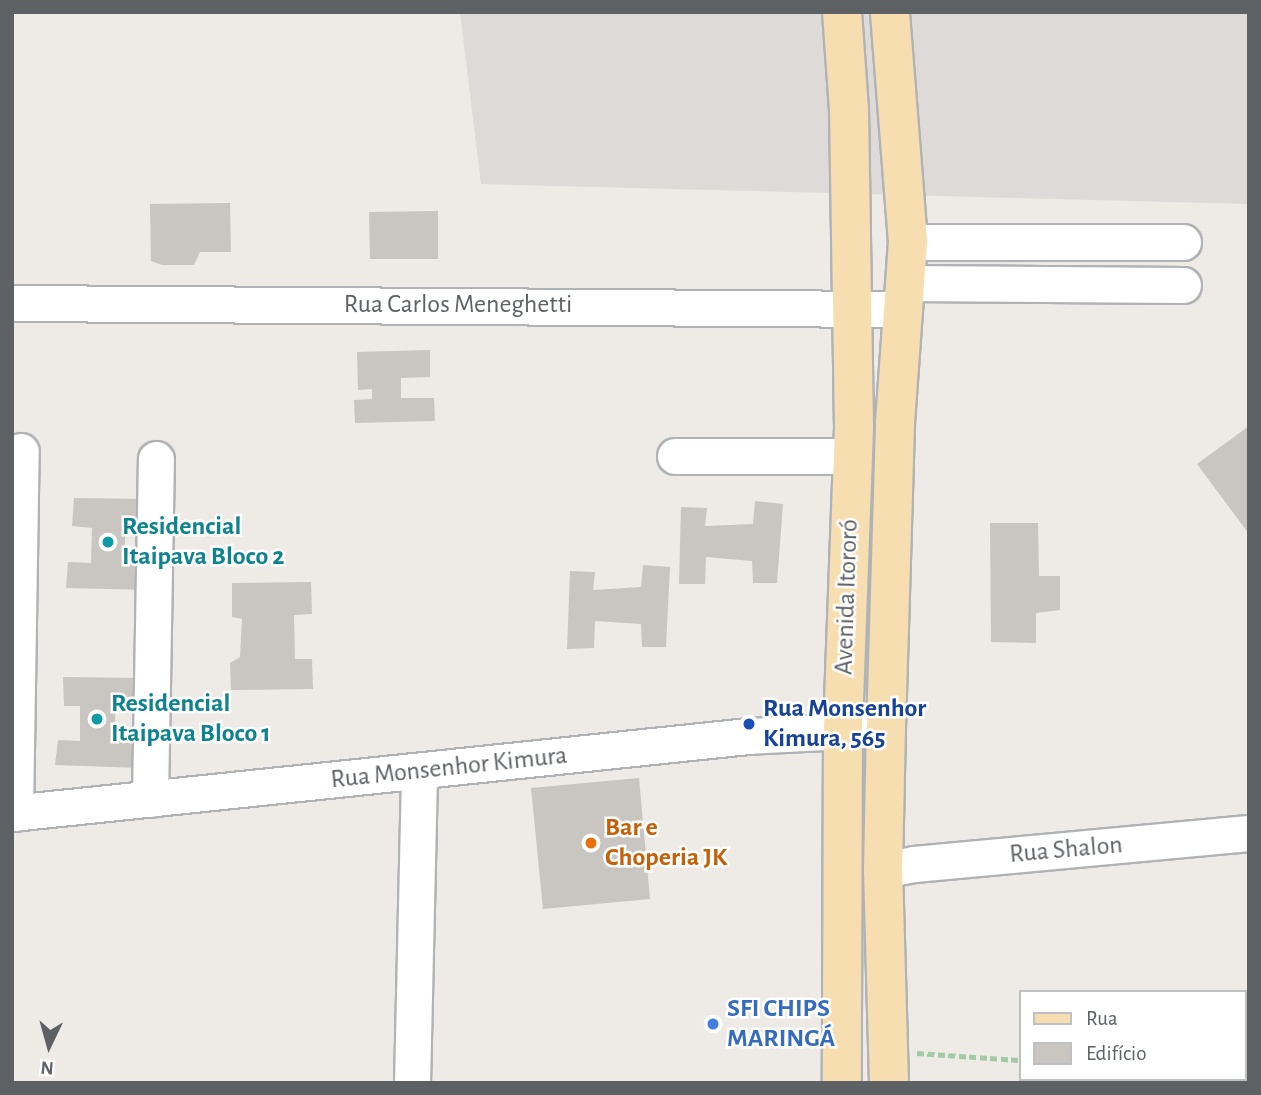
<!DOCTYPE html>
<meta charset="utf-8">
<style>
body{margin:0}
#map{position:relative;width:1261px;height:1095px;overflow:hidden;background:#eeeae5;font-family:"Alegreya Sans",sans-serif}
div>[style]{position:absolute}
.industrial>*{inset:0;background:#dddad7}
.green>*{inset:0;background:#cae3c4}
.building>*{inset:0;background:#c9c5c1}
.path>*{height:4.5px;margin-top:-2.25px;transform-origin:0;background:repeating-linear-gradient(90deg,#a2caa5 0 7px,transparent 0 10.5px)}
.roads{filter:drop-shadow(2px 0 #b0b3b6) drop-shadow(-2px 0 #b0b3b6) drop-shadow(0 2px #b0b3b6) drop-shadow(0 -2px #b0b3b6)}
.minor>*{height:35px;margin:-17.5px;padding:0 17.5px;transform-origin:17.5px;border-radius:17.5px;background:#fff}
.major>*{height:38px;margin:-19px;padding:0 19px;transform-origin:19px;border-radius:19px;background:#f7deb1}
.dots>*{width:19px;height:19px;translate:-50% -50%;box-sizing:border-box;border:4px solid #fff;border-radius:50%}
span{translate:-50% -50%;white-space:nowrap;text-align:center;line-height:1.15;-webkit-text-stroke:5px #fff;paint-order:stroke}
.street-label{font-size:26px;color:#5d6164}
.culture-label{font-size:26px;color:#0d838f;font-weight:700}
.left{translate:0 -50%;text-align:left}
.transit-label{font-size:26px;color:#164399;font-weight:700}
.food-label{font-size:26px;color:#c56008;font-weight:700}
.shop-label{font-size:26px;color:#366cbe;font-weight:700}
.frame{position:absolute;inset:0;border:14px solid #5d6164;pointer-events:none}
.legend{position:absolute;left:1019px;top:990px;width:228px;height:91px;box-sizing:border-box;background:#fff;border:2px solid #bec0c1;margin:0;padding:9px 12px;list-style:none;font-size:21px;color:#5d6164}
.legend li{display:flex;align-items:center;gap:14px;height:35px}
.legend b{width:35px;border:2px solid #bec0c1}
.north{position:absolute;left:14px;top:1011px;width:70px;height:70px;-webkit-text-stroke:5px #fff;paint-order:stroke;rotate:185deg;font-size:19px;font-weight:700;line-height:28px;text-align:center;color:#5d6164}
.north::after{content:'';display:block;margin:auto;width:24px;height:32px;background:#5d6164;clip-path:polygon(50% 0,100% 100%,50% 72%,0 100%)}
</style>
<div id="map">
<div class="industrial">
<i style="clip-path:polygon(460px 12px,1249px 12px,1249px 204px,481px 184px)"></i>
</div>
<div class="green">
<i style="clip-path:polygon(1245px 1011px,1249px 1011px,1249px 1083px,1108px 1083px,1109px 1079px,1245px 1079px)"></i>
</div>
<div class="building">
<i style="clip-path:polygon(230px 203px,231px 252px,200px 252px,194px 265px,162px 265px,151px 261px,150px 204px)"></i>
<i style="clip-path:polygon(438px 211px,438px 259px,370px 259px,369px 212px)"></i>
<i style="clip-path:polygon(430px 350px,430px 377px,401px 378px,401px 398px,434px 398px,435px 421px,355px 423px,354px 400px,372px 399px,372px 389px,358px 390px,357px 352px)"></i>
<i style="clip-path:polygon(1249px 426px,1249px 534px,1197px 464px)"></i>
<i style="clip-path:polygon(74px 498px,152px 499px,151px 529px,126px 528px,124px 555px,135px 555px,135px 565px,150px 565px,151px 590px,66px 588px,68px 562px,91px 563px,92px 528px,72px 526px)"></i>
<i style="clip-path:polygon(755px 501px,783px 504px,777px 583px,753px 583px,752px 561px,706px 557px,705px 584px,679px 584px,681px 507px,707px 508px,705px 526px,753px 524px)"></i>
<i style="clip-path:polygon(990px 523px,1038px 523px,1039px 576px,1060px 576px,1060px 610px,1036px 613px,1036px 643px,991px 642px)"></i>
<i style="clip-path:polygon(643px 565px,670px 567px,666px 647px,642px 647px,641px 624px,595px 621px,594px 648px,567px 649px,570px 571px,595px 572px,593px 590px,641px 587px)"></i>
<i style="clip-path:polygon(311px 582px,312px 614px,294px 615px,295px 659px,312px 659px,313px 689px,231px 690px,230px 663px,240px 657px,242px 619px,232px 617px,232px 583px)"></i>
<i style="clip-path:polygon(63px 677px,142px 678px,141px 706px,116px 705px,114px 732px,125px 733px,124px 742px,142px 743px,141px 768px,55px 765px,58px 740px,80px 741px,80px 706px,64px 706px)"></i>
<i style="clip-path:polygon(639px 778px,650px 899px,543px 909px,531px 788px)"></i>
</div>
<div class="path">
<i style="left:1245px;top:1037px;width:4px"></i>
<i style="left:917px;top:1053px;width:104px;rotate:3.9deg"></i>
</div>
<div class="roads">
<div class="minor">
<i style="left:908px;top:242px;width:275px"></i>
<i style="left:906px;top:283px;width:277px;rotate:0.4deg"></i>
<i style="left:12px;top:303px;width:892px;rotate:0.39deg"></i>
<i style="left:675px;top:456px;width:176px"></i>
<i style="left:150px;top:799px;width:340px;rotate:-89deg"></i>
<i style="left:12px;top:813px;width:740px;rotate:-5.97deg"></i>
<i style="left:748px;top:736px;width:138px;rotate:-2.9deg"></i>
<i style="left:15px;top:813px;width:362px;rotate:-89.1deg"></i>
<i style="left:883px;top:870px;width:32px;rotate:-11deg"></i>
<i style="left:914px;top:864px;width:336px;rotate:-5.3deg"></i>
<i style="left:412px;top:1083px;width:312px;rotate:-88.7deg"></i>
</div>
<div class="major">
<i style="left:842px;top:12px;width:97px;rotate:85.9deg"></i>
<i style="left:849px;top:109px;width:319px;rotate:89.1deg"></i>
<i style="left:854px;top:428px;width:303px;rotate:92.1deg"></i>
<i style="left:843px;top:731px;width:352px;rotate:90.2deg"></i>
<i style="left:889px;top:1083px;width:213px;rotate:-91.6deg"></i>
<i style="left:883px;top:870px;width:141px;rotate:-88.8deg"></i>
<i style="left:886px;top:729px;width:306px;rotate:-88.3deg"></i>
<i style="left:895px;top:423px;width:181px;rotate:-85.9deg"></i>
<i style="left:908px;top:242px;width:231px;rotate:-94.5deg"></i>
</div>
</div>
<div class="dots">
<i style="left:108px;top:542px;background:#0f9aa8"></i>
<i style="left:97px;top:719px;background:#0f9aa8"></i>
<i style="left:749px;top:724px;background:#1a4fb4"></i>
<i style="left:591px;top:843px;background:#e8710a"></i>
<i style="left:713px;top:1024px;background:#3f7fe0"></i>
</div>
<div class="street-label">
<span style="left:458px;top:305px">Rua Carlos Meneghetti</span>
<span style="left:847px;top:597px;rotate:-88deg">Avenida Itororó</span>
<span style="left:449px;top:768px;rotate:-6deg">Rua Monsenhor Kimura</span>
<span style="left:1066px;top:850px;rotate:-5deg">Rua Shalon</span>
</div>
<div class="culture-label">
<span class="left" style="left:122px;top:542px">Residencial<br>Itaipava Bloco 2</span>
<span class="left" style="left:111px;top:719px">Residencial<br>Itaipava Bloco 1</span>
</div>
<div class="transit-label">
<span class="left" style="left:763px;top:724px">Rua Monsenhor<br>Kimura, 565</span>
</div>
<div class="food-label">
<span class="left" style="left:605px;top:843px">Bar e<br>Choperia JK</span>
</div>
<div class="shop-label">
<span class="left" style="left:727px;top:1024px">SFI CHIPS<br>MARINGÁ</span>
</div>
<div class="frame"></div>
<ul class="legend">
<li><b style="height:9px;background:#f7deb1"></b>Rua</li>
<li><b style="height:19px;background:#c9c5c1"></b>Edifício</li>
</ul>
<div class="north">N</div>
</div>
